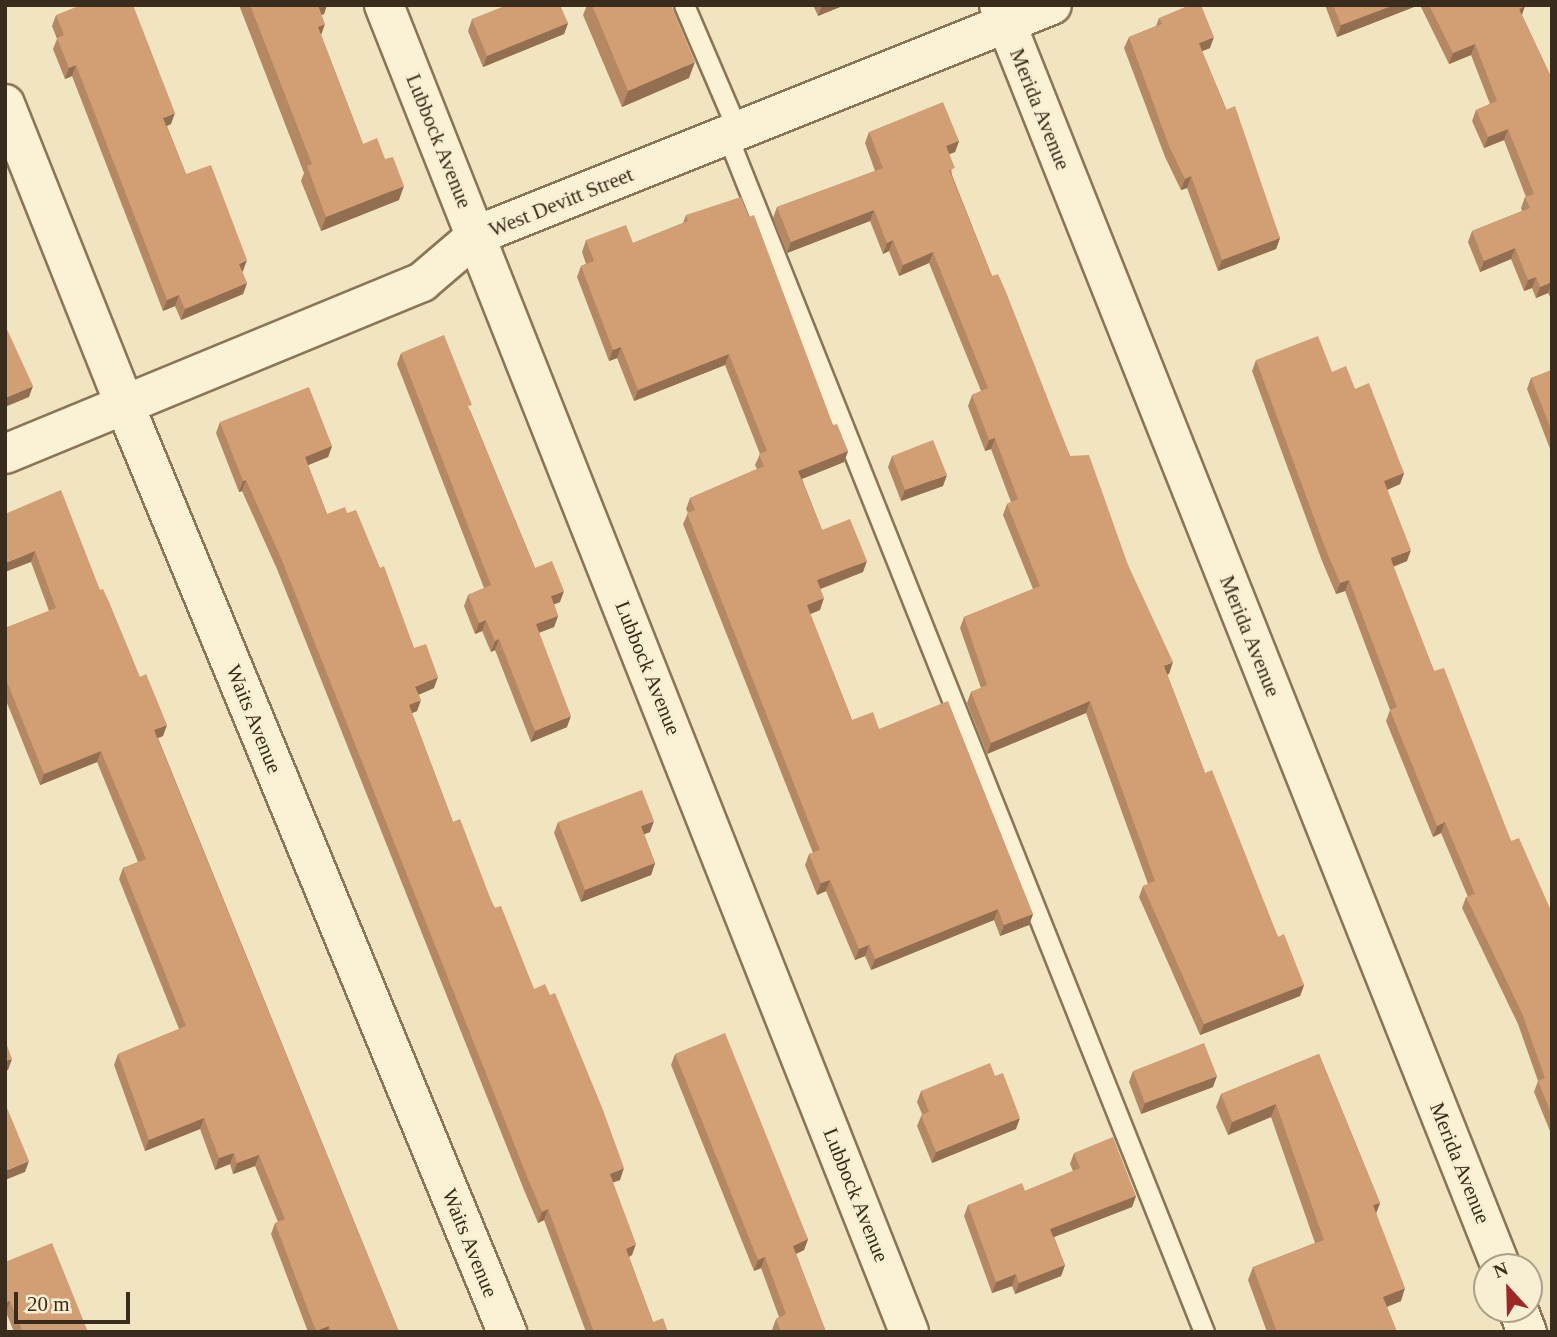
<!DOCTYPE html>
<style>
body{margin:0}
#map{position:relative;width:1557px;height:1337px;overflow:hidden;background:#f1e4c0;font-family:"Times New Roman",serif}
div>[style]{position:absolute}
.roads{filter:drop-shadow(2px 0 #8c7557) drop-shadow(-2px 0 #8c7557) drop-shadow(0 2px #8c7557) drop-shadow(0 -2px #8c7557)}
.lane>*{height:19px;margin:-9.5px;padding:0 9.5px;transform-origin:9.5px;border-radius:9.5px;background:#fbf1d4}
.street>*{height:38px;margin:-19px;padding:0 19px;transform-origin:19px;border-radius:19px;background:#fbf1d4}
.wall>*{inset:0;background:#b58864}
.shaded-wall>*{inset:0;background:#936f51}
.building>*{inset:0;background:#d29e74}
span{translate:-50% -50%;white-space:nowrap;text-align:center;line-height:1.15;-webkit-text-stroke:5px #f8eed1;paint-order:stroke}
.street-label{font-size:21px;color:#3a2c1c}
.frame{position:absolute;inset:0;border:7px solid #3a2c1c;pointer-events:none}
.north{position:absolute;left:1473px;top:1253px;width:70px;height:70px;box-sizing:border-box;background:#f8eed1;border:2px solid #aca089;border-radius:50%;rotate:338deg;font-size:19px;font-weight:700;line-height:28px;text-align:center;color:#3a2c1c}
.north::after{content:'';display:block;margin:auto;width:24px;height:32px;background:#9f2623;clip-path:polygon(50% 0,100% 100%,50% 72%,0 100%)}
.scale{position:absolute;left:14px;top:1292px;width:116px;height:32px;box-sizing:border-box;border:4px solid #3a2c1c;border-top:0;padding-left:9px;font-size:21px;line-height:24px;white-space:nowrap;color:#3a2c1c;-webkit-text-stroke:5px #f8eed1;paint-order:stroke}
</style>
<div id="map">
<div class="roads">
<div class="lane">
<i style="left:684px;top:5px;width:137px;rotate:66.8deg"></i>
<i style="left:727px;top:135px;width:1289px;rotate:68.27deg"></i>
</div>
<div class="street">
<i style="left:384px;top:5px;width:1427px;rotate:68.41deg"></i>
<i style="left:999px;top:5px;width:1358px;rotate:68.31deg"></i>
<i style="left:5px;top:104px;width:325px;rotate:68.3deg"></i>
<i style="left:125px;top:406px;width:1002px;rotate:67.58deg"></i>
<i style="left:5px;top:454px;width:451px;rotate:-22.4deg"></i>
<i style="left:422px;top:282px;width:72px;rotate:-40.5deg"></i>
<i style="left:477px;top:235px;width:619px;rotate:-21.8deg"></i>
<i style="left:1518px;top:1309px;width:25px;rotate:69deg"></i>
</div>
</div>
<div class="wall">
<i style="clip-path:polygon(239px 5px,327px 5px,324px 14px,321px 15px,321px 35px,363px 144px,399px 200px,321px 231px,301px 181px,304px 173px)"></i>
<i style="clip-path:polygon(587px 5px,671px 5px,689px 78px,622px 107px,583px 15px)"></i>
<i style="clip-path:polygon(813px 5px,845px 5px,818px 16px)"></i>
<i style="clip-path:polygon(1325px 5px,1419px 5px,1337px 37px)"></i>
<i style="clip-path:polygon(1420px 5px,1525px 5px,1522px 15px,1552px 79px,1552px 301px,1548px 293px,1536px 298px,1532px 288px,1524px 291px,1511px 259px,1480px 272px,1468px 242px,1472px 231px,1522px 211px,1521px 208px,1525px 197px,1526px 197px,1504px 140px,1484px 148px,1472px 121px,1476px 110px,1490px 104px,1471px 55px,1449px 64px)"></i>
<i style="clip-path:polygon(56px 15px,171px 124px,167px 126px,186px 174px,243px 271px,242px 272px,247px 283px,243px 294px,181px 320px,175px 306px,163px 311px,72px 76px,65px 79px,53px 49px,57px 39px,52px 26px)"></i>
<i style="clip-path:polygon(1159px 18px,1210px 48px,1202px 51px,1280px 238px,1276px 249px,1218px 271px,1187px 188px,1181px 190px,1165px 157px,1124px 48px,1129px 37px,1156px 26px)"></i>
<i style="clip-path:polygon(472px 19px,568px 23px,564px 34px,483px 67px,468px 31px)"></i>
<i style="clip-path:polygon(869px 132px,959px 141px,955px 152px,949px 154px,952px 175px,992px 276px,1070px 456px,1128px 565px,1169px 674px,1167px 674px,1205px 773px,1278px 937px,1304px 985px,1300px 996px,1200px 1035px,1139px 897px,1143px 886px,1148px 884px,1086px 713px,987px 754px,967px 703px,971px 692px,981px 688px,960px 628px,964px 617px,1033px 589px,1003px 515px,1007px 504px,1011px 502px,991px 449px,985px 451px,968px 406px,972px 395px,981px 391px,929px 263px,899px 276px,889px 251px,883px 254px,870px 221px,787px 253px,773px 218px,777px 207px,875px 171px,865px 143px)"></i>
<i style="clip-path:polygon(686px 215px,833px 425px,848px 451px,844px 462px,802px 479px,822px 530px,863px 572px,821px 589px,820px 610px,810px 614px,852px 720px,879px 729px,1033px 914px,1029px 925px,1000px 936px,994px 920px,871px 970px,865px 956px,855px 960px,826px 891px,817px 895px,805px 865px,809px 854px,813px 853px,683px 524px,688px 513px,686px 509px,690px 498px,757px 469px,755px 465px,760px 454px,725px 365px,634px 401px,617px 358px,609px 361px,577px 277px,581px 266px,586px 264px,582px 252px,586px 240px,633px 243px,683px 223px)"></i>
<i style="clip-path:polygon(401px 353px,470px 410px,535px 568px,560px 602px,554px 604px,558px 616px,554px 627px,539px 633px,567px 727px,531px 742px,495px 650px,491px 652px,482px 631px,475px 634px,464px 606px,468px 595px,484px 588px,397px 364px)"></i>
<i style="clip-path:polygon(1256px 360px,1332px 372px,1355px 389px,1404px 473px,1400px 484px,1387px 490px,1407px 561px,1393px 567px,1434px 671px,1511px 841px,1552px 913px,1552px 1136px,1534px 1092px,1538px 1081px,1518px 1024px,1462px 908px,1466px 897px,1468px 897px,1441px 833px,1433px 837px,1386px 721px,1390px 710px,1345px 591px,1336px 594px,1322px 561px,1252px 371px)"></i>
<i style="clip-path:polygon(1552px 370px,1552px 454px,1527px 389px,1531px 378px)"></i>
<i style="clip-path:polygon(220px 422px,332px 446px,328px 457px,308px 465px,327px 514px,347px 513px,380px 568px,414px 648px,434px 688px,418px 695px,417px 711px,412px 713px,453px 822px,534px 989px,620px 1180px,613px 1182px,632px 1255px,629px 1257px,653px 1322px,668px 1332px,586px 1332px,544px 1220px,538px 1223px,524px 1190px,277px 569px,242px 491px,239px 492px,216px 433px)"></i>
<i style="clip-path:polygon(892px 456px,943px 486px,901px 501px,888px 467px)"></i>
<i style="clip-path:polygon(5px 514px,100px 590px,163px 736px,158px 738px,399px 1332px,308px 1332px,271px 1234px,275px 1223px,278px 1222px,255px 1166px,233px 1174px,230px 1164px,215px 1170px,200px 1129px,145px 1151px,114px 1065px,118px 1054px,179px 1029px,119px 879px,123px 868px,138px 862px,97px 762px,40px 785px,5px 698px,5px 628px,49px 611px,31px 562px)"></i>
<i style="clip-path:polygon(558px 822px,650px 832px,644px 834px,655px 863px,651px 875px,581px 902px,554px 833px)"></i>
<i style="clip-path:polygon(675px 1054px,808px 1239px,804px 1250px,796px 1254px,826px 1332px,772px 1332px,772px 1330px,776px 1319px,779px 1317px,761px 1268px,754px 1271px,671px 1065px)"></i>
<i style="clip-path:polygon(1319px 1054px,1380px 1203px,1376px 1213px,1401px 1301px,1387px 1307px,1397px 1332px,1267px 1332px,1248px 1280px,1253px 1267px,1315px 1243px,1271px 1117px,1228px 1135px,1216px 1107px,1221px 1094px)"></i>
<i style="clip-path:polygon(1133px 1071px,1213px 1087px,1141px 1114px,1129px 1082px)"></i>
<i style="clip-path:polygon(995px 1076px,1016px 1129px,932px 1163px,917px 1126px,922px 1114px,917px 1102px,921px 1091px)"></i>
<i style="clip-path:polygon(1074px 1153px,1136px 1196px,1132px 1207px,1054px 1237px,1065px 1265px,1061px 1276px,1015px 1294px,1012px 1286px,992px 1293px,964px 1216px,968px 1205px,1025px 1191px,1073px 1171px,1070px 1164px)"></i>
<i style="clip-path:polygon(5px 1262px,88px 1332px,14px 1332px,6px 1312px)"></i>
</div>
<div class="shaded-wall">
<i style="clip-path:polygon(317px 5px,327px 5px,324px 14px,312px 18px)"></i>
<i style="clip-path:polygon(822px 5px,845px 5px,818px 16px)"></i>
<i style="clip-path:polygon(1394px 5px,1419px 5px,1337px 37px,1341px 25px)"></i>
<i style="clip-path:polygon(1525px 6px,1521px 17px,1519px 9px)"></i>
<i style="clip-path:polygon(568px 23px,564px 34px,483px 67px,487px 56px)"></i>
<i style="clip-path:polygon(325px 24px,320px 38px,318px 27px)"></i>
<i style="clip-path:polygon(1214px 37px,1210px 48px,1195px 54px,1199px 43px)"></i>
<i style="clip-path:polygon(1475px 44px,1471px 55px,1449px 64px,1453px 53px)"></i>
<i style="clip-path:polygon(695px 62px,689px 78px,622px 107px,628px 91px)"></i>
<i style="clip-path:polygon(76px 65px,72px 76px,65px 79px,69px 68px)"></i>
<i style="clip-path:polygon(175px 113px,171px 124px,159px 129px,163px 118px)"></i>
<i style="clip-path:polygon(1508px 129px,1504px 140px,1484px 148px,1488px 137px)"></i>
<i style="clip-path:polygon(959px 141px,955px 152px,942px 157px,946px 146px)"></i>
<i style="clip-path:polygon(1191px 176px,1187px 188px,1181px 190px,1185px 179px)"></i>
<i style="clip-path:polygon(404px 186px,399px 200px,321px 231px,326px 217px)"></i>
<i style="clip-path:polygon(874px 210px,870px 221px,787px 253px,791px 242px)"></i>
<i style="clip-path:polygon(1280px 238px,1276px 249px,1218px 271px,1222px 260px)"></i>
<i style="clip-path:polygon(893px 240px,889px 251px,883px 254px,887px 243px)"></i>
<i style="clip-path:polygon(1515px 248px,1511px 259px,1480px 272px,1484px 261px)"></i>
<i style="clip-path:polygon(933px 252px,929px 263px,899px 276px,903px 265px)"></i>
<i style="clip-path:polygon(247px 260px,243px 271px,235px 275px,239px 264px)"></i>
<i style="clip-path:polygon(1536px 277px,1532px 288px,1524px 291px,1528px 280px)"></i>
<i style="clip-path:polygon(1552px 282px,1548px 293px,1536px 298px,1540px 287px)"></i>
<i style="clip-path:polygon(247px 283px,243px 294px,181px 320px,185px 309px)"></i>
<i style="clip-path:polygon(179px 295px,175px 306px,163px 311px,167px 300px)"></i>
<i style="clip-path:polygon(621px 347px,617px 358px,609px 361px,613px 350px)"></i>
<i style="clip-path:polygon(729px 354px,725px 365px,634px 401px,638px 390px)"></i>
<i style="clip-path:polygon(33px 386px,29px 397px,5px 407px,5px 398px)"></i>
<i style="clip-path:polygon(995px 438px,991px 449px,985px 451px,989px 440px)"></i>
<i style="clip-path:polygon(332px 446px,328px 457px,301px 468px,305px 457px)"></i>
<i style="clip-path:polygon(848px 451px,844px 462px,794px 482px,798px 471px)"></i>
<i style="clip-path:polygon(1404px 473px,1400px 484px,1380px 493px,1384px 481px)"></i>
<i style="clip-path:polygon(947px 475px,943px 486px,901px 501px,905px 490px)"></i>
<i style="clip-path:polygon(246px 480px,242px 491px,239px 492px,243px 481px)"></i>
<i style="clip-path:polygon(1411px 550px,1407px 561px,1387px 569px,1391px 558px)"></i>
<i style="clip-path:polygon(35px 551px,31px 562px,5px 572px,5px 563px)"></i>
<i style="clip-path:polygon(867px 561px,863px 572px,813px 591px,817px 580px)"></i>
<i style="clip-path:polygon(1349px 580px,1345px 591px,1336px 594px,1340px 583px)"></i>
<i style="clip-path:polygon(564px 591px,560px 602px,547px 607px,551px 596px)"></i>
<i style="clip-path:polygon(824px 598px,820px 610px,803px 617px,807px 605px)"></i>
<i style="clip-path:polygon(558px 616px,554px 627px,532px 635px,536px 624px)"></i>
<i style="clip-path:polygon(486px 620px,482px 631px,475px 634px,479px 623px)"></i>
<i style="clip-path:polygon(499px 639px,495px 650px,491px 652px,495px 641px)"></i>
<i style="clip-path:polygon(1173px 662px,1169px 674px,1160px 677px,1164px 666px)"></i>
<i style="clip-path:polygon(438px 677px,434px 688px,411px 698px,415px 687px)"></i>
<i style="clip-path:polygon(421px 700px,417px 711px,405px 716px,409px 705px)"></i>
<i style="clip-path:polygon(1090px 701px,1086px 713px,987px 754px,991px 743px)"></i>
<i style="clip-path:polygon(571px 716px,567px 727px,531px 742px,535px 731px)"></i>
<i style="clip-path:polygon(167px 725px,163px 736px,150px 741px,154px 730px)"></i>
<i style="clip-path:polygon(101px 751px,97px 762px,40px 785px,44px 774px)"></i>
<i style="clip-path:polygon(654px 821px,650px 832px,637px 837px,641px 826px)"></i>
<i style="clip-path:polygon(1445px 822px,1441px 833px,1433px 837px,1437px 826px)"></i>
<i style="clip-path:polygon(655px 863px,651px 875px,581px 902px,585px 890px)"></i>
<i style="clip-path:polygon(830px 880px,826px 891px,817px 895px,821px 883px)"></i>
<i style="clip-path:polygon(998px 909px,994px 920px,871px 970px,875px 959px)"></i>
<i style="clip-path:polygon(1033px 914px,1029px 925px,1000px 936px,1004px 925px)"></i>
<i style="clip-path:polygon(869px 945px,865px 956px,855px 960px,859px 949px)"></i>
<i style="clip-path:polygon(1304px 985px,1300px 996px,1200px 1035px,1204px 1024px)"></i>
<i style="clip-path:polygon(12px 1059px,8px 1070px,5px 1071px,5px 1061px)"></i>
<i style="clip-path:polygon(1217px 1076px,1213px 1087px,1141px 1114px,1145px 1103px)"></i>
<i style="clip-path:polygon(1276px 1104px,1271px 1117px,1228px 1135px,1232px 1122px)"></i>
<i style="clip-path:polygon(204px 1118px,200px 1129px,145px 1151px,149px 1140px)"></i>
<i style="clip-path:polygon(1020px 1118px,1016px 1129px,932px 1163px,936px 1152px)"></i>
<i style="clip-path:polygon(234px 1153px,230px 1164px,215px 1170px,219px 1158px)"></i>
<i style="clip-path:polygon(259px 1155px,255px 1166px,233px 1174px,237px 1163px)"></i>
<i style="clip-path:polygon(29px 1161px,25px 1172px,5px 1180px,5px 1171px)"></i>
<i style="clip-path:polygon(624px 1168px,620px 1180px,606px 1185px,610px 1174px)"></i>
<i style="clip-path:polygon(1136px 1196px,1132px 1207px,1046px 1240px,1050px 1229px)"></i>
<i style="clip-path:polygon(1380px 1203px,1375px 1216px,1373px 1205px)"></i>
<i style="clip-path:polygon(548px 1209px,544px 1220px,538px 1223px,542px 1212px)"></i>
<i style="clip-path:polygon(808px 1239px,804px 1250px,789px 1257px,793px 1246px)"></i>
<i style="clip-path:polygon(636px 1244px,632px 1255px,622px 1260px,626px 1249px)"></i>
<i style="clip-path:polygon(765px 1257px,761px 1268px,754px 1271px,758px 1260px)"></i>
<i style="clip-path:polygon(1065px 1265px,1061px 1276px,1015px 1294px,1019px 1283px)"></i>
<i style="clip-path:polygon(1016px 1274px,1012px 1286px,992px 1293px,996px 1282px)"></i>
<i style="clip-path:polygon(1405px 1288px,1401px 1301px,1378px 1310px,1383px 1297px)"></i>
<i style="clip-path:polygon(10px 1301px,6px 1312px,5px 1312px,5px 1303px)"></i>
<i style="clip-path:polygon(329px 1326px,327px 1332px,316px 1332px,316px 1331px)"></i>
</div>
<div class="building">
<i style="clip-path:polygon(81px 5px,133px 5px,175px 113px,163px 118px,186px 174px,211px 165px,247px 260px,239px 264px,247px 283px,185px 309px,179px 295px,167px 300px,76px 65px,69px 68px,57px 38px,64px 35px,56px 15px)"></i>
<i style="clip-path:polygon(250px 5px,318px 5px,325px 24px,318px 27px,363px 144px,377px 138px,385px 159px,393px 157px,404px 186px,326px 217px,307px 166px,312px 164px)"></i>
<i style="clip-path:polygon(507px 5px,560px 5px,568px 23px,487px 56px,472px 19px)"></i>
<i style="clip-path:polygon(592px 5px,671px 5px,695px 62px,628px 91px)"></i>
<i style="clip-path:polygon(1190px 5px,1201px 5px,1214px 37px,1199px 43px,1226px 110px,1235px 106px,1280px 238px,1222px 260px,1191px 176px,1185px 179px,1169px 146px,1129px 37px,1162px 24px,1159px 18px)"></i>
<i style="clip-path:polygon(1333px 5px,1394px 5px,1341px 25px)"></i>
<i style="clip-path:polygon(1429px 5px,1525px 5px,1525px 6px,1519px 9px,1552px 79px,1552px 282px,1540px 287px,1536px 277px,1528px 280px,1515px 248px,1484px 261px,1472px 231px,1530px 208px,1525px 197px,1534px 194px,1508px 129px,1488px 137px,1476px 110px,1497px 101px,1475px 44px,1453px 53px)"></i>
<i style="clip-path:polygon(943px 102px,959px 141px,946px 146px,955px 168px,949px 170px,992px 276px,998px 274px,1006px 292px,1070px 456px,1089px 455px,1128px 565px,1173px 662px,1164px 666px,1205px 773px,1212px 770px,1278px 937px,1284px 934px,1304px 985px,1204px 1024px,1143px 886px,1155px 881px,1090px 701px,991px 743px,971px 692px,987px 685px,964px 617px,1040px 586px,1007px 504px,1018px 499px,995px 438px,989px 440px,972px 395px,988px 388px,933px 252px,903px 265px,893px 240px,887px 243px,874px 210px,791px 242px,777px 207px,883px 168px,869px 132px)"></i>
<i style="clip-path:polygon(741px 197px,749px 217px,754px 215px,833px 425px,837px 424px,848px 451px,798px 471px,822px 530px,850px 519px,867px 561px,817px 580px,824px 598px,807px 605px,852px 720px,873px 712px,879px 729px,948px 701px,1033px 914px,1004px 925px,998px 909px,875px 959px,869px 945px,859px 949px,830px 880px,821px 883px,809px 854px,820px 850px,687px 513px,695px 510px,690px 498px,764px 466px,759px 454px,767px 451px,729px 354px,638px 390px,621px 347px,613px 350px,581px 266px,594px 261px,586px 240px,626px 225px,633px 243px,688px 221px,686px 215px)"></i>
<i style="clip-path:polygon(5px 325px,33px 386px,5px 398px)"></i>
<i style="clip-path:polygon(444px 335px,472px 405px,468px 406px,535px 568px,552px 561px,564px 591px,551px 596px,558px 616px,536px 624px,571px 716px,535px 731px,499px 639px,495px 641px,486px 620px,479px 623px,468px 595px,491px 585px,401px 353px)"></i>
<i style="clip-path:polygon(1318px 336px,1332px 372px,1346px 366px,1355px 389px,1369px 383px,1404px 473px,1384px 481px,1411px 550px,1391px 558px,1392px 562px,1434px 671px,1444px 668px,1511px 841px,1519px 838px,1552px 913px,1552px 1115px,1538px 1081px,1545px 1078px,1522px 1013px,1466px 897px,1475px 894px,1445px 822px,1437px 826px,1390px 710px,1397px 707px,1349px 580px,1340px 583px,1326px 550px,1256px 360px)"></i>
<i style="clip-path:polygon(1552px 370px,1552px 432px,1531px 378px)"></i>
<i style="clip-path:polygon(309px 387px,332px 446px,305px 457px,327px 514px,345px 507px,347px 513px,356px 510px,380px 568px,384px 566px,414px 648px,426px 644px,438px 677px,415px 687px,421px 700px,409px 705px,453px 822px,460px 819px,494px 908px,501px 906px,534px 989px,545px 984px,550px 995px,555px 993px,603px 1110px,624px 1168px,610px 1174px,636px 1244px,626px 1249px,653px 1322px,663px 1318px,668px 1332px,594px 1332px,548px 1209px,542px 1212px,528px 1179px,281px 558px,246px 480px,243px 481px,220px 422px)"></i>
<i style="clip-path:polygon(933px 440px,947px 475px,905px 490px,892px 456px)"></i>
<i style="clip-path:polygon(61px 490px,100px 590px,103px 589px,109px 602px,140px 677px,146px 674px,167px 725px,154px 730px,399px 1332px,331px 1332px,329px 1326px,316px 1331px,275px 1223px,285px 1219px,259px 1155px,237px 1163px,234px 1153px,219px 1158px,204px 1118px,149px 1140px,118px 1054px,186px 1026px,123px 868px,146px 859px,101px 751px,44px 774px,5px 677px,5px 628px,56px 608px,35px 551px,5px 563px,5px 514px)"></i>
<i style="clip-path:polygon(642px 790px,654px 821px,641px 826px,655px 863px,585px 890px,558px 822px)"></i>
<i style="clip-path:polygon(725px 1033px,808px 1239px,793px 1246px,826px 1332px,781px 1332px,776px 1319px,786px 1314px,765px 1257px,758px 1260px,675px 1054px)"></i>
<i style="clip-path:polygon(5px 1040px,12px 1059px,5px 1061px)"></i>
<i style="clip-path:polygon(1204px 1043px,1217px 1076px,1145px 1103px,1133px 1071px)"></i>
<i style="clip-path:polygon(1319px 1054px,1380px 1203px,1373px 1205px,1405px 1288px,1383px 1297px,1397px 1332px,1277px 1332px,1253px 1267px,1324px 1240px,1276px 1104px,1232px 1122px,1221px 1094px)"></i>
<i style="clip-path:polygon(990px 1063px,995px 1076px,1003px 1073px,1020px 1118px,936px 1152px,921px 1115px,929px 1112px,921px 1091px)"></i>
<i style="clip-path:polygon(5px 1103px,29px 1161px,5px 1171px)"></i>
<i style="clip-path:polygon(1113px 1137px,1136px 1196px,1050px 1229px,1065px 1265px,1019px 1283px,1016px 1274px,996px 1282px,968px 1205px,1022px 1183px,1025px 1191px,1080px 1168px,1074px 1153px)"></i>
<i style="clip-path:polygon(52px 1243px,88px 1332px,23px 1332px,10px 1301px,5px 1303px,5px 1262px)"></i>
</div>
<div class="street-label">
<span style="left:1040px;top:109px;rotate:68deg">Merida Avenue</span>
<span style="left:439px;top:141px;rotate:68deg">Lubbock Avenue</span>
<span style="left:561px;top:202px;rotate:-22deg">West Devitt Street</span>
<span style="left:1250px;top:636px;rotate:68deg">Merida Avenue</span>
<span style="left:648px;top:668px;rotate:68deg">Lubbock Avenue</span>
<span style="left:254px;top:719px;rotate:68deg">Waits Avenue</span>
<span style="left:1460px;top:1163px;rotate:68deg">Merida Avenue</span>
<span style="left:856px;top:1195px;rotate:68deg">Lubbock Avenue</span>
<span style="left:470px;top:1243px;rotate:68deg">Waits Avenue</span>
</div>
<div class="frame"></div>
<div class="north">N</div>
<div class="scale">20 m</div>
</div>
